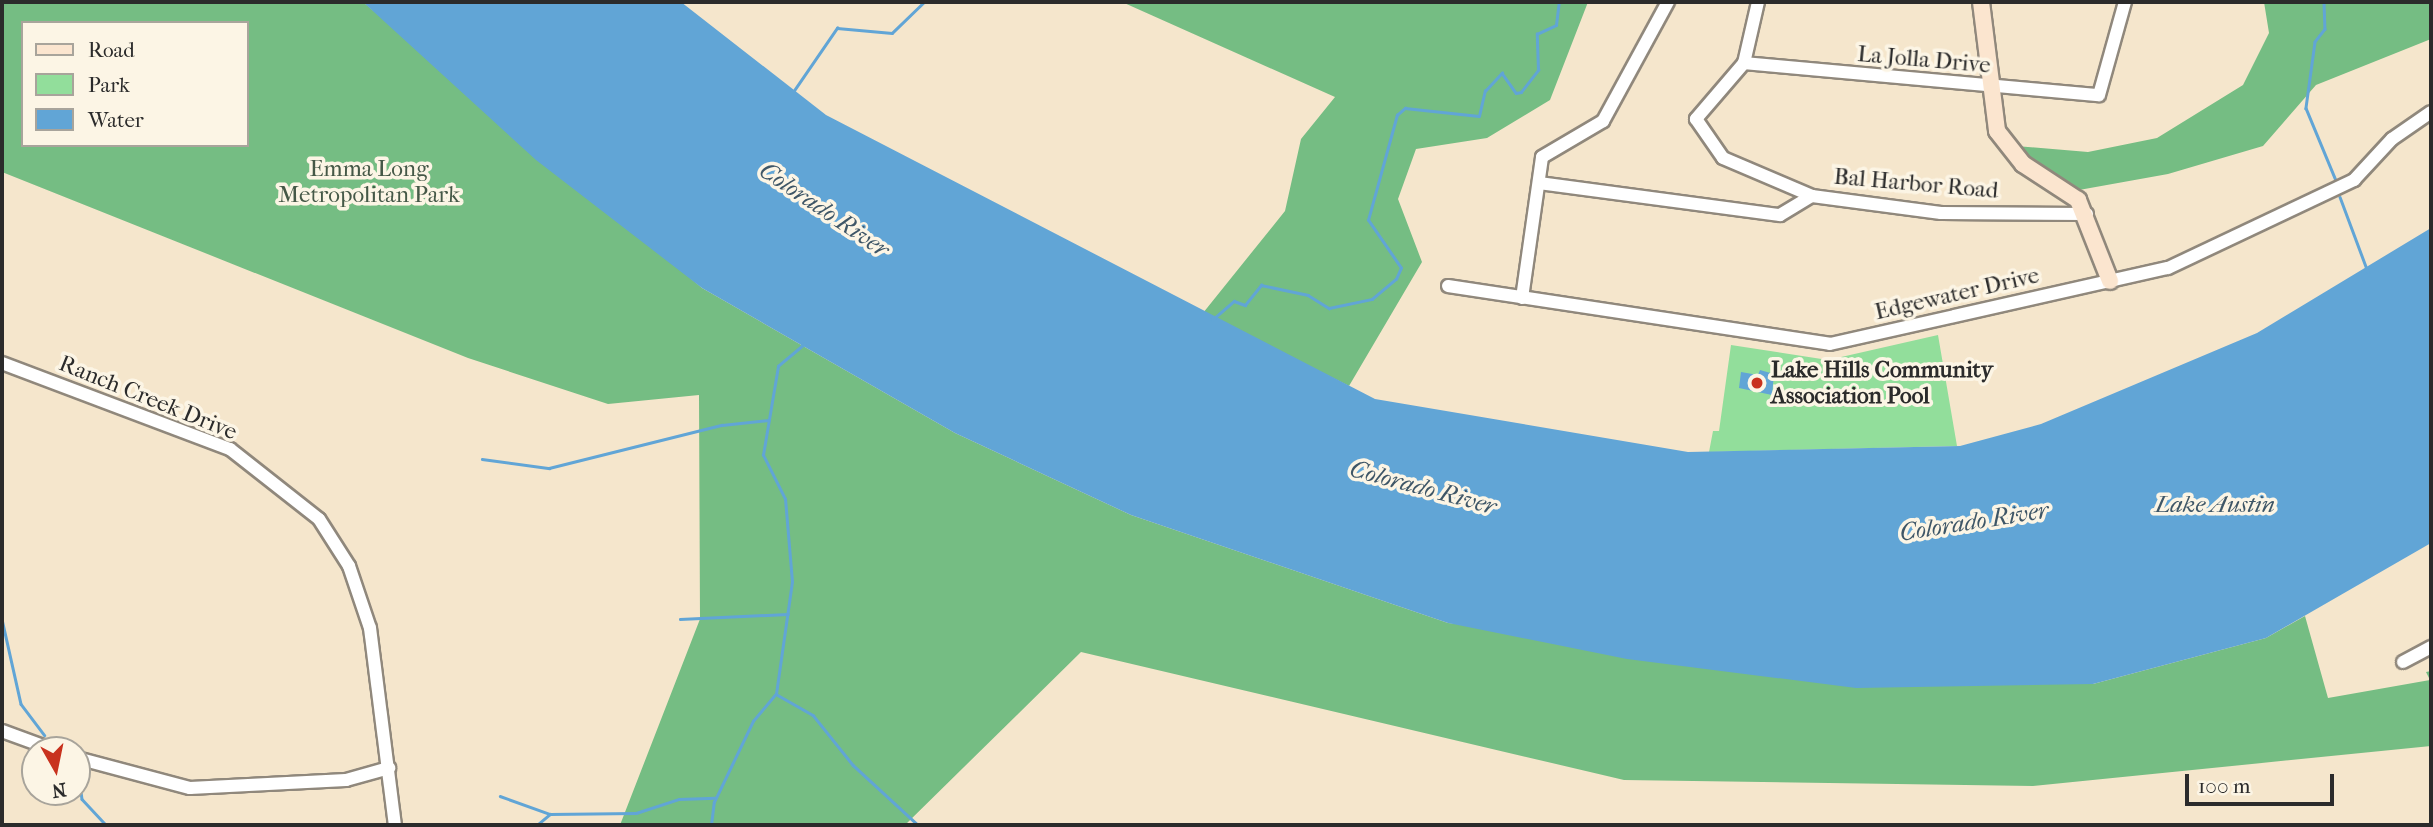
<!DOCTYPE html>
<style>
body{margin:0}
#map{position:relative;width:2433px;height:827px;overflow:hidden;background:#f5e6cc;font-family:"IM FELL French Canon",serif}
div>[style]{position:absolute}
.green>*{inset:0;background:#92de9b}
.forest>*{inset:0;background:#75bd83}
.water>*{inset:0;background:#61a5d6}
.stream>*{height:2.5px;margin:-1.25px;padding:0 1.25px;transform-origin:1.25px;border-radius:1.25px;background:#61a5d6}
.roads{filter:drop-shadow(2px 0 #90887c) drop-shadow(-2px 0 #90887c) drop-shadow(0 2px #90887c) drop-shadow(0 -2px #90887c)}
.street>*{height:12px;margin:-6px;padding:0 6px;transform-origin:6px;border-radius:6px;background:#fff}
.secondary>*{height:16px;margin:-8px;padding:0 8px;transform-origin:8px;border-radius:8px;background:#fbe5cf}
.dots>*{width:19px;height:19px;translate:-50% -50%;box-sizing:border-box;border:4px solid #fcf5e5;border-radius:50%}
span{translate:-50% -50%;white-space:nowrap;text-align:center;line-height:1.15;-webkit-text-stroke:7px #fcf5e5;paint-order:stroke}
.street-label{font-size:23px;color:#2b2b2b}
.park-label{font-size:23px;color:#455847}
.poi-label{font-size:23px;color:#2b2b2b;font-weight:700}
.left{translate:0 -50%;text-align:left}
.water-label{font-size:24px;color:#3e5667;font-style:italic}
.frame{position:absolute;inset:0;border:4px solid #2b2b2b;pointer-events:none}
.legend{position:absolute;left:21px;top:21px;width:228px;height:126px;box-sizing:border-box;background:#fcf5e5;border:2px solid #a8a49b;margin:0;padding:9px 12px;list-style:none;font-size:21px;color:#2b2b2b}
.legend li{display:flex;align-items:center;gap:14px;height:35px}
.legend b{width:35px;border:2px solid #a8a49b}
.north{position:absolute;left:21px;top:736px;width:70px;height:70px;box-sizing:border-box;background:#fcf5e5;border:2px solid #a8a49b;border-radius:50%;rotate:171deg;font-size:19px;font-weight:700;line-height:28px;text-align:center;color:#2b2b2b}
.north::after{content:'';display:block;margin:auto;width:24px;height:32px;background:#c8321e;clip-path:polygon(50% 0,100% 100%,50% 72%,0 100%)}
.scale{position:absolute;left:2185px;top:774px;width:149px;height:32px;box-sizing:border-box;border:4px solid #2b2b2b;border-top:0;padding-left:9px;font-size:21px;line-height:24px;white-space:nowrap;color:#2b2b2b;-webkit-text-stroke:5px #fcf5e5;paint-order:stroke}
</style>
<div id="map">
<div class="green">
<i style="clip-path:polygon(1938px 335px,1957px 446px,1709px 452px,1713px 431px,1719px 431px,1731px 345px,1828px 360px)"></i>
</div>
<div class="forest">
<i style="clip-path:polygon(evenodd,2px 2px,363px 2px,702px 288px,955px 433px,1131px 515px,1448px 623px,2093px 684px,2266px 638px,2305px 616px,2328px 698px,2430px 680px,2426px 672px,2431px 671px,2431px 746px,2033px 786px,1624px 780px,1081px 652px,905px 825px,620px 825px,700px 619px,699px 395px,608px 404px,468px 358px,2px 172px,2px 2px,23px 23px,247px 23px,247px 145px,23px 145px,23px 23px)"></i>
<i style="clip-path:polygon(1122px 2px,1588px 2px,1550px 100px,1487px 138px,1416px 149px,1398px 199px,1422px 262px,1349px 386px,1203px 313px,1285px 211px,1301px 139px,1335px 97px)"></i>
<i style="clip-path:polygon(2264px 2px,2431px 2px,2431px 39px,2316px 85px,2263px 146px,2168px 174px,2079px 190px,2038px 169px,2016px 146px,2088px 152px,2157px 138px,2243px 85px,2269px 33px)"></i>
</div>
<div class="water">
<i style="clip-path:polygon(363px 2px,681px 2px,826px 115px,1375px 399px,1688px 452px,1960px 446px,2041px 424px,2257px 333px,2431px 228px,2431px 543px,2266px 638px,2093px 684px,1856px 688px,1627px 659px,1448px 623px,1131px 515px,955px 433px,702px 288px,536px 160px)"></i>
<i style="clip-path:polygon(1760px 370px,1774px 374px,1772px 395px,1739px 388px,1741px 372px,1758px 375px)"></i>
</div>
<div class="stream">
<i style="left:2324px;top:2px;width:27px;rotate:88deg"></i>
<i style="left:2325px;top:29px;width:16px;rotate:128deg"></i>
<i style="left:2315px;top:42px;width:67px;rotate:97.8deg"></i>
<i style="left:2306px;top:108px;width:81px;rotate:67.5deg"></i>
<i style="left:793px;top:92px;width:78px;rotate:-55.5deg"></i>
<i style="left:837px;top:28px;width:55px;rotate:5.2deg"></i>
<i style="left:892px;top:33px;width:45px;rotate:-44.1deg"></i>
<i style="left:2340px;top:197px;width:80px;rotate:69.5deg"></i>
<i style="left:1212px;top:320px;width:29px;rotate:-41deg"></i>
<i style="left:1234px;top:301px;width:12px;rotate:20deg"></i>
<i style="left:1245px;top:305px;width:26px;rotate:-51deg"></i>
<i style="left:1261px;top:285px;width:48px;rotate:12deg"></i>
<i style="left:1308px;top:295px;width:25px;rotate:32deg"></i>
<i style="left:1329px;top:308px;width:44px;rotate:-11.8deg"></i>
<i style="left:1372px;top:299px;width:31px;rotate:-40deg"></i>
<i style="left:1396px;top:279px;width:12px;rotate:-66deg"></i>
<i style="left:1401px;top:268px;width:58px;rotate:-124.5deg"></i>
<i style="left:1368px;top:220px;width:109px;rotate:-74.6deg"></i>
<i style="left:1397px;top:115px;width:11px;rotate:-41deg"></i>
<i style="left:1405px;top:108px;width:74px;rotate:6.2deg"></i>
<i style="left:1479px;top:116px;width:26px;rotate:-77deg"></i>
<i style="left:1485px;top:91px;width:25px;rotate:-47deg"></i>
<i style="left:1502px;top:73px;width:24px;rotate:55deg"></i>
<i style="left:1516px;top:93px;width:5px;rotate:-11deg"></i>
<i style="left:1521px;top:92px;width:28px;rotate:-52deg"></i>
<i style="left:1538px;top:70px;width:36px;rotate:-92deg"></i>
<i style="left:1537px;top:34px;width:21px;rotate:-25deg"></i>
<i style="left:1556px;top:25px;width:23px;rotate:-83deg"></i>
<i style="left:482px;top:459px;width:68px;rotate:7.7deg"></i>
<i style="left:549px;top:468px;width:178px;rotate:-14deg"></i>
<i style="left:722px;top:425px;width:47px;rotate:-6.1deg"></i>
<i style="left:2px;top:619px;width:87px;rotate:77.4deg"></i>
<i style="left:21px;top:704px;width:39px;rotate:53deg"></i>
<i style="left:680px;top:619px;width:108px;rotate:-2.7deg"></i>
<i style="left:776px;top:694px;width:43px;rotate:29.6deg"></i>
<i style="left:813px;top:715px;width:64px;rotate:51.3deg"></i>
<i style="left:853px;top:765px;width:88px;rotate:42.7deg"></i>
<i style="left:79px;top:775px;width:24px;rotate:83deg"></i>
<i style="left:82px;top:799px;width:33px;rotate:47deg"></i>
<i style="left:500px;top:796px;width:53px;rotate:19.8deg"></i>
<i style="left:550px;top:814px;width:86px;rotate:-0.7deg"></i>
<i style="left:636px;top:813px;width:45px;rotate:-18deg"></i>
<i style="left:679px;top:799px;width:36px;rotate:-2deg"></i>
<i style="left:537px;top:825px;width:17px;rotate:-40deg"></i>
<i style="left:711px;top:825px;width:23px;rotate:-83deg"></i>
<i style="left:714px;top:802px;width:90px;rotate:-64.3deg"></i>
<i style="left:753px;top:721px;width:35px;rotate:-50deg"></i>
<i style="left:776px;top:694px;width:113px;rotate:-81.9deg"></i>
<i style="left:792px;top:582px;width:83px;rotate:-94.8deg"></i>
<i style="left:785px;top:499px;width:49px;rotate:-116.6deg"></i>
<i style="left:763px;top:455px;width:90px;rotate:-80.4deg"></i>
<i style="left:778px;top:366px;width:34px;rotate:-40deg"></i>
</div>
<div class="roads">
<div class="street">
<i style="left:1758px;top:2px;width:63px;rotate:102.9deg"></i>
<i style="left:1744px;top:63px;width:74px;rotate:130.6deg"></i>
<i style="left:1696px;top:119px;width:47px;rotate:55.3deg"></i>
<i style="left:1723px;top:158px;width:97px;rotate:23.1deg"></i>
<i style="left:1744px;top:63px;width:356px;rotate:5.2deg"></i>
<i style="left:2099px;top:95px;width:97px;rotate:-74.4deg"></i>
<i style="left:1539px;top:183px;width:243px;rotate:7.6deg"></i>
<i style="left:1780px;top:215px;width:37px;rotate:-31deg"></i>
<i style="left:1812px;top:196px;width:130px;rotate:7.5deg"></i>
<i style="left:1941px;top:213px;width:146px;rotate:0.4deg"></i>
<i style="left:1448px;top:286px;width:386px;rotate:8.6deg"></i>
<i style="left:1830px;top:344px;width:346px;rotate:-12.7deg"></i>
<i style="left:2168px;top:268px;width:206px;rotate:-25.3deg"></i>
<i style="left:2354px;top:180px;width:56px;rotate:-47.2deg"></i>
<i style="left:2392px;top:139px;width:47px;rotate:-34.7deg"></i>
<i style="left:1522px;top:298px;width:142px;rotate:-81.9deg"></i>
<i style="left:1542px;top:157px;width:71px;rotate:-30.5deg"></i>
<i style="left:1603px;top:121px;width:136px;rotate:-61.4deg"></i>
<i style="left:2px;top:363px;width:244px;rotate:20.7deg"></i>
<i style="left:230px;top:449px;width:113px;rotate:38.2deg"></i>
<i style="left:319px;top:519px;width:56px;rotate:57.4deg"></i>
<i style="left:349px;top:566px;width:65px;rotate:71.3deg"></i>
<i style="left:370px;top:628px;width:199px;rotate:82.8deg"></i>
<i style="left:2403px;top:662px;width:32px;rotate:-28deg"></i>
<i style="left:2px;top:731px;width:55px;rotate:20.1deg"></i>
<i style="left:77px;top:758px;width:117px;rotate:14.9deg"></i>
<i style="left:190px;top:788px;width:156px;rotate:-2.9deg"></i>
<i style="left:346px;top:780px;width:45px;rotate:-15.6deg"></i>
</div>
<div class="secondary">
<i style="left:1981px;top:2px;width:130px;rotate:82.9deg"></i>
<i style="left:1997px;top:131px;width:42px;rotate:51.8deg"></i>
<i style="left:2023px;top:164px;width:66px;rotate:33.2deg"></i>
<i style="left:2078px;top:200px;width:87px;rotate:68.4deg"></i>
</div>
</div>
<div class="dots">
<i style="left:1757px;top:383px;background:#c8321e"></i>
</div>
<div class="street-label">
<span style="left:1924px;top:60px;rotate:5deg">La Jolla Drive</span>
<span style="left:1916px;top:184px;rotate:5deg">Bal Harbor Road</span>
<span style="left:1957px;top:294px;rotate:-13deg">Edgewater Drive</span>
<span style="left:148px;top:398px;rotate:22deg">Ranch Creek Drive</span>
</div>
<div class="park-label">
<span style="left:369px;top:182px">Emma Long<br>Metropolitan Park</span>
</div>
<div class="poi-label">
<span class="left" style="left:1771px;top:383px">Lake Hills Community<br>Association Pool</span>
</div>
<div class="water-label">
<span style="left:824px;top:210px;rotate:34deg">Colorado River</span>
<span style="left:1423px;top:488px;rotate:15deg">Colorado River</span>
<span style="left:2215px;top:505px">Lake Austin</span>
<span style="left:1974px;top:522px;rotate:-9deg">Colorado River</span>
</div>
<div class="frame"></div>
<ul class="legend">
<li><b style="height:9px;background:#fbe5cf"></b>Road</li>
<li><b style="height:19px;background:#92de9b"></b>Park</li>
<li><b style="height:19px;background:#61a5d6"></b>Water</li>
</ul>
<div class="north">N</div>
<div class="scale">100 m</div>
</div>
